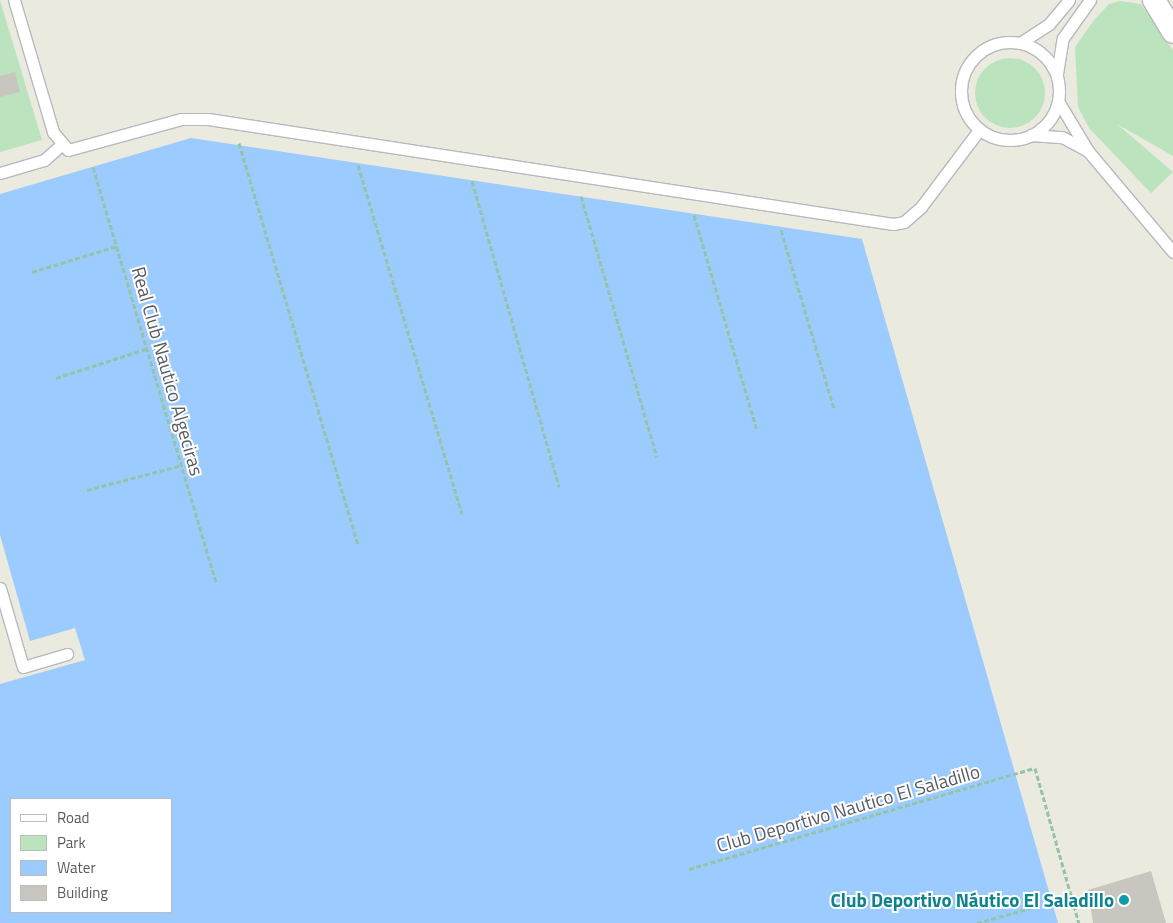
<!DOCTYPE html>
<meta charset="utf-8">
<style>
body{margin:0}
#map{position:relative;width:1173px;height:923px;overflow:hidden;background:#ebeadf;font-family:"Titillium Web",sans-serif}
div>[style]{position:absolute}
.green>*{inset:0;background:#bbe4be}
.round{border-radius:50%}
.water>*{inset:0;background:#9ccbff}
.building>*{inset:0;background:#c8c6be}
.path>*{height:3px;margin-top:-1.5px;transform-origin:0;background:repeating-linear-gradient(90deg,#94c4a6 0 5px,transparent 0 7.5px)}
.roads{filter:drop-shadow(1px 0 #b7b9be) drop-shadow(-1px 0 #b7b9be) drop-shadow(0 1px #b7b9be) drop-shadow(0 -1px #b7b9be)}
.service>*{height:11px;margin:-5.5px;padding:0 5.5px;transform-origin:5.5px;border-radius:5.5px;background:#fff}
.service>.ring{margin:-5.5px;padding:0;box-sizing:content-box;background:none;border:11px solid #fff;border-radius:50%}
.minor>*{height:22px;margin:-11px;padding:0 11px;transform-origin:11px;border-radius:11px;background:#fff}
.dots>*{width:14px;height:14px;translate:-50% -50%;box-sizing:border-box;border:2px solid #fff;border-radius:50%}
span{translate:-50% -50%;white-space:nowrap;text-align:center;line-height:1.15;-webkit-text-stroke:4px #fff;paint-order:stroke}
.street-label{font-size:19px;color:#585b60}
.culture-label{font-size:19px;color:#0d838f;font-weight:700}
.right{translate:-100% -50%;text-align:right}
.legend{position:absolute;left:10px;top:798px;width:162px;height:115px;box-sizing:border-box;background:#fff;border:1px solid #bcbdbf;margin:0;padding:6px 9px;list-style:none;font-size:15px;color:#585b60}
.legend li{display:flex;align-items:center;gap:10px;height:25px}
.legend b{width:25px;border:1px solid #bcbdbf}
</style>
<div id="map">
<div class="green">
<i style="clip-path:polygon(0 0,42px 140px,0 152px)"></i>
<i style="clip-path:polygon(1120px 1px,1141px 4px,1173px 50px,1173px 156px,1117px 124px,1173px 172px,1151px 193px,1089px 128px,1078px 107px,1075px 47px,1094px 20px,1109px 4px)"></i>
<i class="round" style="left:975px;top:58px;width:70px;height:70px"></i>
</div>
<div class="water">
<i style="clip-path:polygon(evenodd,191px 138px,862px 239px,1058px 923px,0 923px,0 684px,85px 660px,75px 628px,30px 641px,0 535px,0 194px,191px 138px,11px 799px,171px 799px,171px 912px,11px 912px,11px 799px)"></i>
</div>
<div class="building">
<i style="clip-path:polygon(15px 72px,20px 92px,0 97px,0 76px)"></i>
<i style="clip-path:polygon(1151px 871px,1166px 923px,1093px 923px,1088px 890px)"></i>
</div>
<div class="path">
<i style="left:239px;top:143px;width:420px;rotate:73.5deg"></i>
<i style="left:358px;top:165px;width:364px;rotate:73.4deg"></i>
<i style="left:93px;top:167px;width:434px;rotate:73.5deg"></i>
<i style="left:472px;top:181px;width:318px;rotate:74.1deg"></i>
<i style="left:581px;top:196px;width:272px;rotate:73.8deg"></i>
<i style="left:694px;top:215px;width:225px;rotate:73.7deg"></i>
<i style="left:781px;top:230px;width:187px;rotate:73.5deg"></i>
<i style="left:32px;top:272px;width:89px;rotate:-17deg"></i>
<i style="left:56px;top:378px;width:95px;rotate:-17.9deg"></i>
<i style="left:87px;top:490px;width:98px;rotate:-14.7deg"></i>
<i style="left:689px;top:869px;width:360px;rotate:-16.3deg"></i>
<i style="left:1035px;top:768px;width:161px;rotate:74.2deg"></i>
<i style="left:977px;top:923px;width:97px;rotate:-15.6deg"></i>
</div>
<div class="roads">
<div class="service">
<i style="left:14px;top:0;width:138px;rotate:73.5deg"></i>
<i style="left:53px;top:132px;width:23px;rotate:50deg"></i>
<i style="left:68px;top:150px;width:117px;rotate:-15.3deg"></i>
<i style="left:181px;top:119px;width:27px"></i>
<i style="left:208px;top:119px;width:693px;rotate:8.71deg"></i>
<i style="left:893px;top:224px;width:11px;rotate:-10deg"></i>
<i style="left:904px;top:222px;width:23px;rotate:-41deg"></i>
<i style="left:921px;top:207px;width:96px;rotate:-53deg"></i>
<i class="ring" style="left:961px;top:42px;width:87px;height:87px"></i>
<i style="left:1020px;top:43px;width:35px;rotate:-33deg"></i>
<i style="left:1049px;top:24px;width:31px;rotate:-50deg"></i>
<i style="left:1057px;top:74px;width:36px;rotate:-81deg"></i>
<i style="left:1063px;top:38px;width:47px;rotate:-54.6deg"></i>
<i style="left:1058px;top:101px;width:58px;rotate:59deg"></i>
<i style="left:1088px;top:151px;width:132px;rotate:49.9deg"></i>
<i style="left:1031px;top:135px;width:31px;rotate:4deg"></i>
<i style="left:1062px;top:137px;width:30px;rotate:28deg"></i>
<i style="left:0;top:173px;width:46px;rotate:-16.5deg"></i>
<i style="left:44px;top:160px;width:21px;rotate:-41deg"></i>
<i style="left:0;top:588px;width:82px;rotate:73.8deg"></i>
<i style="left:23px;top:667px;width:46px;rotate:-16.5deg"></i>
</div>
<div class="minor">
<i style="left:1154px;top:0;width:37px;rotate:59deg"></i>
</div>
</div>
<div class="dots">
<i style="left:1124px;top:900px;background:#0f9aa8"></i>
</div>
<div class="street-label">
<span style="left:168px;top:371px;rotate:74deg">Real Club Nautico Algeciras</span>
<span style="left:848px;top:808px;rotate:-16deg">Club Deportivo Nautico El Saladillo</span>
</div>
<div class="culture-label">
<span class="right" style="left:1114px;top:900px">Club Deportivo Náutico El Saladillo</span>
</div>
<ul class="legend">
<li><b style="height:6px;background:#fff"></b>Road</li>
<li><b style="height:14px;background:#bbe4be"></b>Park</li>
<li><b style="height:14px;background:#9ccbff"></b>Water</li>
<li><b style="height:14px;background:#c8c6be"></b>Building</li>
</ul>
</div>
